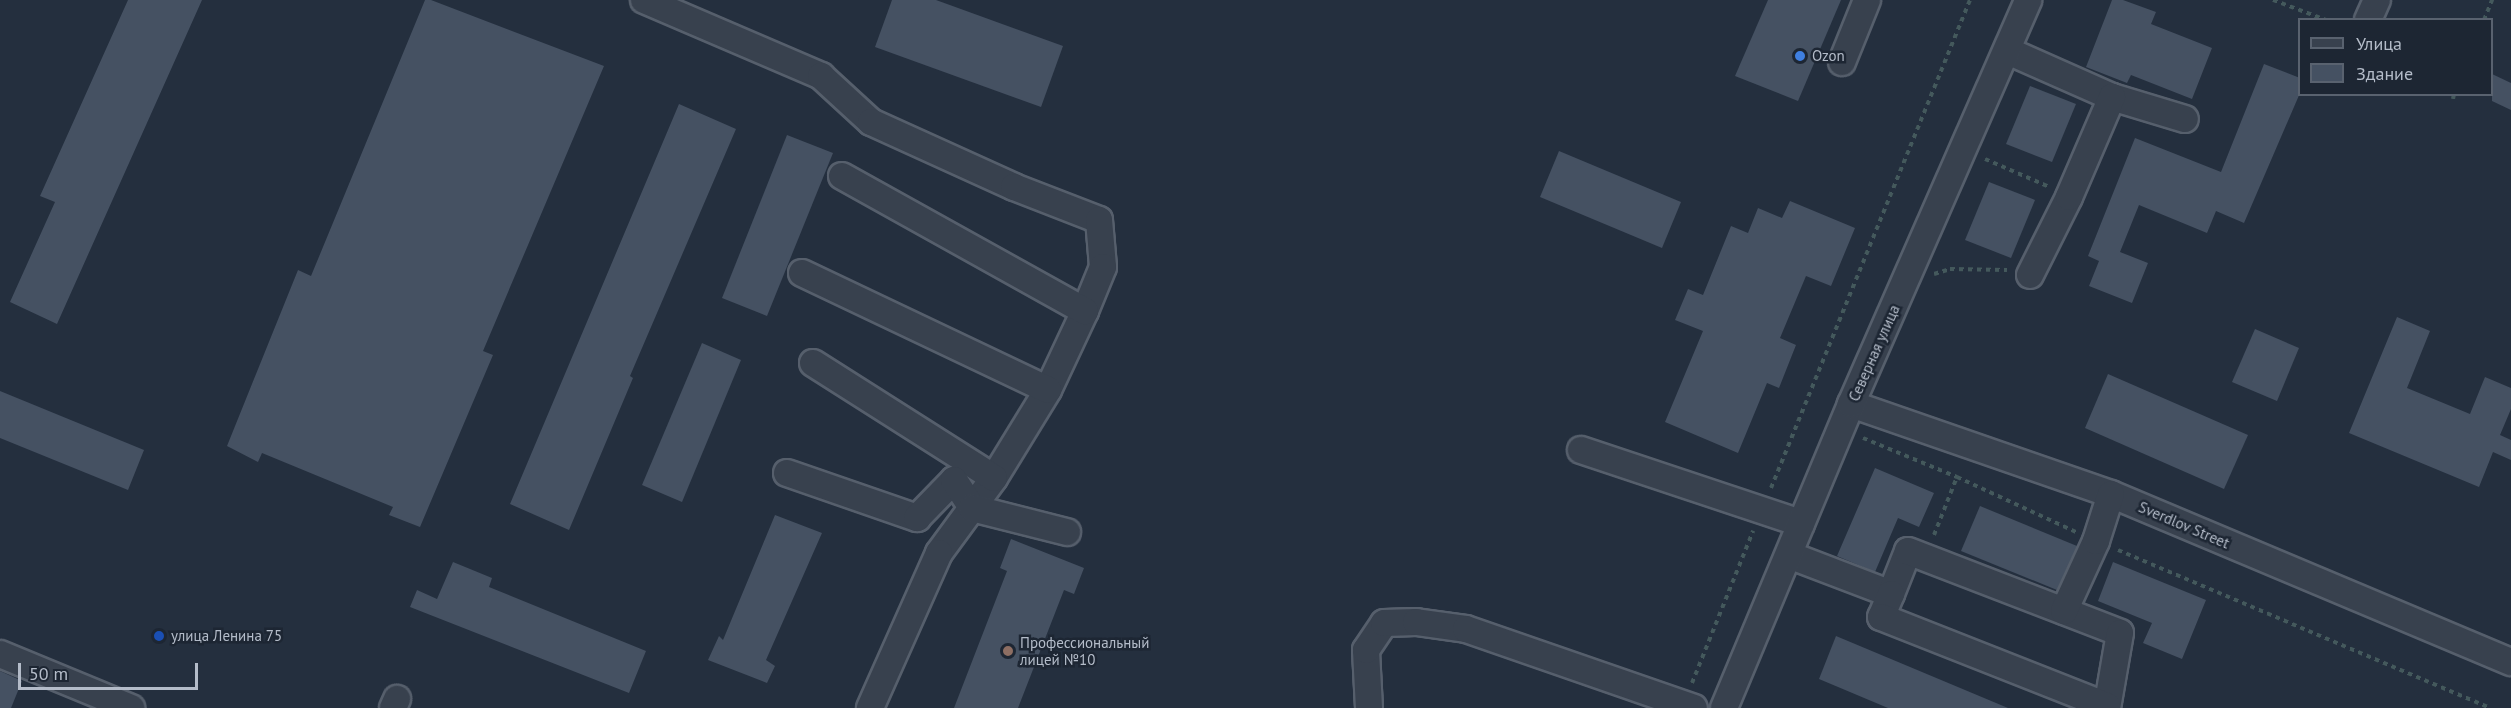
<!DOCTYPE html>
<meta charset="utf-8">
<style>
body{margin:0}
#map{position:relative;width:2511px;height:708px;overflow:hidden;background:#242f3e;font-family:"PT Sans",sans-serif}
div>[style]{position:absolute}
.building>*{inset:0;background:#455162}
.path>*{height:4px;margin-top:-2px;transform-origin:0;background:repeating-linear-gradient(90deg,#44595c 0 4.5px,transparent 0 9px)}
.roads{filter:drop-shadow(2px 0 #565f6c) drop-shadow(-2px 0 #565f6c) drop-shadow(0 2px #565f6c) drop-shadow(0 -2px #565f6c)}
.minor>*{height:26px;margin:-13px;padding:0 13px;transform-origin:13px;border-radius:13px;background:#38414e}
.dots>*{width:16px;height:16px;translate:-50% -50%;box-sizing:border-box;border:3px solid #1d2633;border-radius:50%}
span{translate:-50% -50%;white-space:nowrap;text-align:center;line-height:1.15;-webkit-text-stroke:5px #1d2633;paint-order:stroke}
.poi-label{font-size:15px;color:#b4bcc9}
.left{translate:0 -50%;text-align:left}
.street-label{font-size:15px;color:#b4bcc9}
.legend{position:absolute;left:2298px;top:18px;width:195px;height:78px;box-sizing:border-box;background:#1d2633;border:2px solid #59626f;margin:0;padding:8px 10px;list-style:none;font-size:18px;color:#b4bcc9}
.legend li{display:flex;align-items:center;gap:12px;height:30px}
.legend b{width:30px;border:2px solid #59626f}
.scale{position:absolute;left:18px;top:663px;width:180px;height:27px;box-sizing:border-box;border:3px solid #b4bcc9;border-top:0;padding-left:8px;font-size:18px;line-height:21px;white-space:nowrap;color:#b4bcc9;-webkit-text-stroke:4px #1d2633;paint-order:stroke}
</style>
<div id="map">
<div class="building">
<i style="clip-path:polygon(128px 0,202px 0,57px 324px,10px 302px,55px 202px,40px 196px)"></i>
<i style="clip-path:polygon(425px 0,431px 0,604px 66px,483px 351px,493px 355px,420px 527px,389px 515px,393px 507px,262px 453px,258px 462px,227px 446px,298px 270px,311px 276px)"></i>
<i style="clip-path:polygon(892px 0,936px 0,1063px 46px,1041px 107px,875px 47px)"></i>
<i style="clip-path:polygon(1768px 0,1841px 0,1798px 101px,1735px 76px)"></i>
<i style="clip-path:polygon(2112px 0,2123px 0,2156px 12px,2151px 24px,2212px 48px,2192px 99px,2131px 75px,2127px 83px,2086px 67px)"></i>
<i style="clip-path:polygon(2264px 64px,2300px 78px,2300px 93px,2244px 223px,2216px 211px,2207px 233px,2139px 205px,2120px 252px,2148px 263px,2132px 303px,2089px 286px,2099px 261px,2088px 256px,2135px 138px,2221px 172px)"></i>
<i style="clip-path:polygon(2492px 74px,2511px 83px,2511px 110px,2492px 101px)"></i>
<i style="clip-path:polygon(2030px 86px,2076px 104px,2052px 162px,2006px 144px)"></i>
<i style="clip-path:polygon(679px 104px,736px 129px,630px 376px,633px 378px,569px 530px,510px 504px)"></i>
<i style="clip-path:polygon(787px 135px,833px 153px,767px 316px,722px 298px)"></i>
<i style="clip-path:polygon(1559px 151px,1681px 202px,1662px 248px,1540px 197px)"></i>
<i style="clip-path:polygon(1989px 182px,2035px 200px,2011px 258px,1965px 240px)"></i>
<i style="clip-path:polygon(1790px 201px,1855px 228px,1831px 286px,1806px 276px,1780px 338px,1796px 345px,1779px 388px,1767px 383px,1738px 453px,1665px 422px,1703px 331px,1675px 320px,1688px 289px,1703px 295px,1731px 226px,1748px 233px,1758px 208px,1782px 218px)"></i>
<i style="clip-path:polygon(2397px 317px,2430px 331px,2407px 388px,2470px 414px,2485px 377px,2511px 388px,2511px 409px,2500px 435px,2511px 440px,2511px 460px,2493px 452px,2479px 487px,2349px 433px)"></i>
<i style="clip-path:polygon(2255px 329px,2299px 348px,2277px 401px,2232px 382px)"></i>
<i style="clip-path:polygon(702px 343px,741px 360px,682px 502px,642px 485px)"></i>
<i style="clip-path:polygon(2108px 374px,2248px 435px,2224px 489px,2085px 428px)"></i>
<i style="clip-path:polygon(0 391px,144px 450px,128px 490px,0 438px)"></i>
<i style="clip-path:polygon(1875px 468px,1934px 493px,1919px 527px,1898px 518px,1875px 572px,1837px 556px)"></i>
<i style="clip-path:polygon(1980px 506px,2077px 546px,2057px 590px,1961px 551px)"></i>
<i style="clip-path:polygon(775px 515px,822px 533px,766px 660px,775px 666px,767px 683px,708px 660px,719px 636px,723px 640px)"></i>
<i style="clip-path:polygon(1011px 539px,1084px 568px,1074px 594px,1064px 590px,1018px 708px,954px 708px,1007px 571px,1000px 568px)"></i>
<i style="clip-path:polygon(453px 562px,492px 578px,489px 587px,646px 651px,629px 693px,410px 607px,417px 590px,437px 599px)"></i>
<i style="clip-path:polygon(2113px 562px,2206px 600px,2182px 659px,2143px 643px,2152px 623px,2098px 601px)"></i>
<i style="clip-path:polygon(1836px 636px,2008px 708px,1888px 708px,1819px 679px)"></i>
<i style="clip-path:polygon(0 671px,22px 681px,11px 708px,0 708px)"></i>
</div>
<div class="path">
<i style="left:2273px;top:0;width:57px;rotate:20.7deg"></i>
<i style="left:2484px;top:20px;width:22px;rotate:-68deg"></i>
<i style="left:2453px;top:99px;width:5px;rotate:-79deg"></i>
<i style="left:1985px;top:159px;width:68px;rotate:23.5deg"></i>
<i style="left:1934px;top:274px;width:17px;rotate:-17deg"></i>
<i style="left:1950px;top:269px;width:57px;rotate:1deg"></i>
<i style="left:1863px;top:438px;width:102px;rotate:22.5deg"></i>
<i style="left:1957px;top:477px;width:131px;rotate:24.8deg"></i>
<i style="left:1771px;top:488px;width:527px;rotate:-67.82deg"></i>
<i style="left:1934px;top:535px;width:62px;rotate:-68.4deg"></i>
<i style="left:2118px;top:550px;width:404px;rotate:23deg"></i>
<i style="left:1692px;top:683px;width:164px;rotate:-68.1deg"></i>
</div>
<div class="roads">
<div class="minor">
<i style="left:644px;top:0;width:193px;rotate:23.2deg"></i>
<i style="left:821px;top:76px;width:68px;rotate:42.6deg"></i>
<i style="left:871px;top:122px;width:157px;rotate:24.4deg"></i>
<i style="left:1014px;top:187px;width:91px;rotate:21.2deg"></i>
<i style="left:1099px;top:220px;width:47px;rotate:85.1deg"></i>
<i style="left:1103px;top:267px;width:48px;rotate:112.2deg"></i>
<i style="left:1085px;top:311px;width:87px;rotate:115.1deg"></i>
<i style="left:1048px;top:390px;width:103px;rotate:121.5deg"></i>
<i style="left:994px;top:478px;width:93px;rotate:126.3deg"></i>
<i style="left:939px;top:553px;width:170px;rotate:114deg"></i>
<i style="left:2368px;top:20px;width:22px;rotate:-66deg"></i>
<i style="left:2008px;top:51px;width:114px;rotate:23.9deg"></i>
<i style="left:2112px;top:97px;width:76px;rotate:16.8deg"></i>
<i style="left:1842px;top:62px;width:67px;rotate:-68deg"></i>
<i style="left:842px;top:176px;width:278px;rotate:29.1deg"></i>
<i style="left:802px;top:273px;width:272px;rotate:25.4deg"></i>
<i style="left:2030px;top:275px;width:87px;rotate:-63.4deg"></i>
<i style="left:2069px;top:197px;width:109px;rotate:-66.7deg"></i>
<i style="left:813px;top:363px;width:214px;rotate:32.4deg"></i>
<i style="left:1851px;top:404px;width:275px;rotate:19.1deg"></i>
<i style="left:2111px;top:494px;width:434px;rotate:22.8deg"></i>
<i style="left:1581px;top:450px;width:232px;rotate:18.4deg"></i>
<i style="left:787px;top:473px;width:138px;rotate:19.1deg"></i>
<i style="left:917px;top:518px;width:53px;rotate:-45.8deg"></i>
<i style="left:954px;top:480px;width:33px;rotate:57deg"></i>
<i style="left:972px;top:508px;width:98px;rotate:14.2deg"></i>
<i style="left:1789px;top:555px;width:109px;rotate:20.9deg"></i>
<i style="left:1891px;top:594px;width:46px;rotate:-68.4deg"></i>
<i style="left:1908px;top:551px;width:227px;rotate:21.1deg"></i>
<i style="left:2120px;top:633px;width:76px;rotate:99.8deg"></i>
<i style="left:1891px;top:594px;width:25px;rotate:113deg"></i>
<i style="left:1881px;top:617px;width:243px;rotate:21.5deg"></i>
<i style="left:2064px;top:611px;width:77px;rotate:-65.4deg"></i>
<i style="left:2096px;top:541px;width:49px;rotate:-72.3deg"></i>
<i style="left:0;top:654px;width:142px;rotate:22.4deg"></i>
<i style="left:393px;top:708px;width:10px;rotate:-66deg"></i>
<i style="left:1369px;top:708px;width:58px;rotate:-93deg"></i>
<i style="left:1366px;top:650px;width:32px;rotate:-56deg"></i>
<i style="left:1384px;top:623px;width:32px;rotate:-2deg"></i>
<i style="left:1416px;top:622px;width:50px;rotate:8deg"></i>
<i style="left:1466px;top:629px;width:241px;rotate:19.1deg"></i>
<i style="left:1724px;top:708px;width:329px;rotate:-67.3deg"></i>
<i style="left:1851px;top:404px;width:441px;rotate:-66.3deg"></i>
</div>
</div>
<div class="dots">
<i style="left:1800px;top:56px;background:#3f7fe0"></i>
<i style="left:159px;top:636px;background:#1a4fb4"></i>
<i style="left:1008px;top:651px;background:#8d6e63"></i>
</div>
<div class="poi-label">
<span class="left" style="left:1812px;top:56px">Ozon</span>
<span class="left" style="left:171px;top:636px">улица Ленина 75</span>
<span class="left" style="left:1020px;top:651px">Профессиональный<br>лицей №10</span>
</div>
<div class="street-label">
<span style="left:1874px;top:353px;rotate:-66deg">Северная улица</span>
<span style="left:2184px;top:525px;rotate:23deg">Sverdlov Street</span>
</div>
<ul class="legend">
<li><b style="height:8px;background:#38414e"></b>Улица</li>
<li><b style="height:16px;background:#455162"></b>Здание</li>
</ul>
<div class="scale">50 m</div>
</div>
